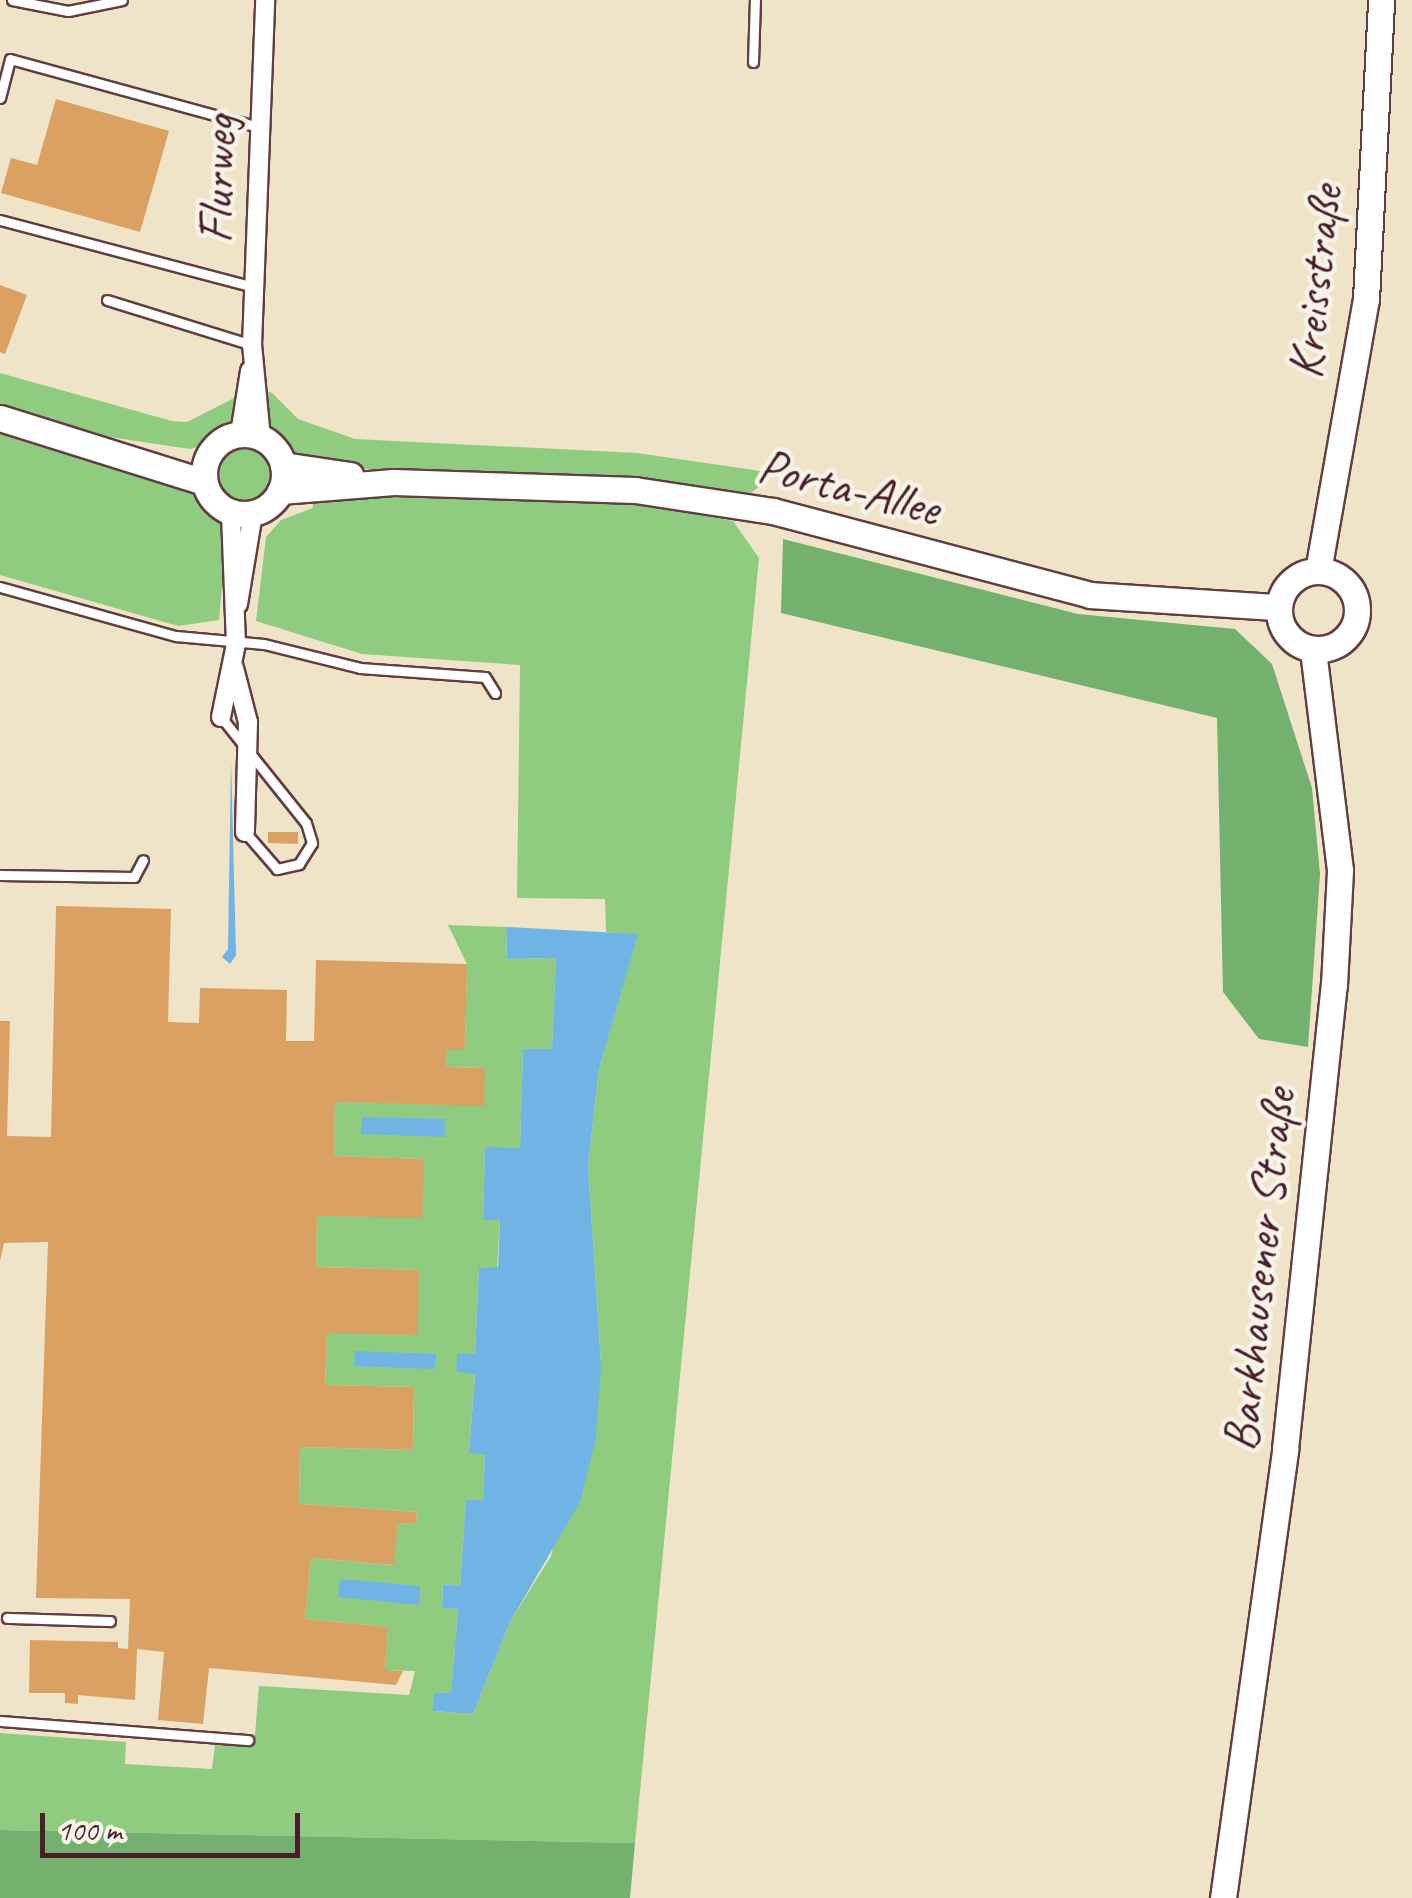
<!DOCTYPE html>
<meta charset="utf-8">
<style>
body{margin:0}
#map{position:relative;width:1412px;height:1898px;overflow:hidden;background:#efe4c7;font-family:Caveat,sans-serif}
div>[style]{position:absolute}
.green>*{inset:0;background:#90cc80}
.round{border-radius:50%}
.forest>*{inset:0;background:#74b06e}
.water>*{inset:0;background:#70b3e5}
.building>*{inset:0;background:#daa162}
.roads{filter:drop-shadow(2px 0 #633d42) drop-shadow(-2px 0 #633d42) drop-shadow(0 2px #633d42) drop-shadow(0 -2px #633d42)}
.lane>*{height:9px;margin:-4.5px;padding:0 4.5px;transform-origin:4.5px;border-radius:4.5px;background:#fff}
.street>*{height:18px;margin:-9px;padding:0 9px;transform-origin:9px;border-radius:9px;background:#fff}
.secondary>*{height:25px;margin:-12.5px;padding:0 12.5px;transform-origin:12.5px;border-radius:12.5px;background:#fff}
.secondary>.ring{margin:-12.5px;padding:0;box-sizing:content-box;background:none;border:25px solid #fff;border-radius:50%}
span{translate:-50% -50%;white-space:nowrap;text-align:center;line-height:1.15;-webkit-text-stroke:9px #f7f3e8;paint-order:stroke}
.street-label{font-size:50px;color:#4a1f2b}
.scale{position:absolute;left:40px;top:1813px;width:260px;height:45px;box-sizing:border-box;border:5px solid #4a1f2b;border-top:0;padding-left:12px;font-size:30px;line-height:35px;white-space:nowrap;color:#4a1f2b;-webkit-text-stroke:8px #f7f3e8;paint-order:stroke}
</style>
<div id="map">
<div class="green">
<i style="clip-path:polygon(0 373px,172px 421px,187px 422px,236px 397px,234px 421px,206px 445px,190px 449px,82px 433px,0 408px)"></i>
<i style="clip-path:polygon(271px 392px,298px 419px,355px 439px,637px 453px,768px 472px,767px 481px,745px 497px,645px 481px,322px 467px,290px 457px,278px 445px,266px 418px,264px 393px)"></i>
<i style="clip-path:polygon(0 429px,197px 491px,227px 531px,219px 620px,178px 626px,0 575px)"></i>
<i class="round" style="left:215px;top:446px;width:56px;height:56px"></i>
<i style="clip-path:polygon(312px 496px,632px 502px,733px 521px,759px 558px,635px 1843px,0 1830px,0 1733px,126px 1742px,125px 1764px,212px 1769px,215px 1745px,254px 1747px,259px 1686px,409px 1695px,415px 1671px,385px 1670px,388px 1627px,305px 1619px,311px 1558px,393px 1565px,398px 1523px,416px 1524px,417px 1512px,299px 1504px,300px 1447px,413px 1450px,414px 1387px,325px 1385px,327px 1333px,419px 1270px,316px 1267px,317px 1216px,422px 1217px,423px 1159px,334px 1156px,335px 1102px,483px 1105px,484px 1068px,446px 1067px,447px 1049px,465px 1049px,467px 964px,448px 925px,506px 927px,507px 959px,556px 958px,552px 1050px,523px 1050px,520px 1149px,485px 1148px,483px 1219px,500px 1219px,497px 1268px,479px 1268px,475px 1354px,457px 1355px,457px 1372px,475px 1373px,469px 1452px,485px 1454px,483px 1501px,466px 1501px,460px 1586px,443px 1584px,442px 1608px,458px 1609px,451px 1694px,433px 1711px,473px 1714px,510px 1622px,551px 1556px,601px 1364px,588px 1164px,599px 1069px,637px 935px,606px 932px,605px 899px,517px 898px,520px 665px,362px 654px,256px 621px,266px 537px,281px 520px,313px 508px)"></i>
</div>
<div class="forest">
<i style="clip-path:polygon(783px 539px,1078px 614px,1235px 629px,1272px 664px,1312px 788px,1320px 874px,1308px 1047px,1259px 1039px,1223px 992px,1217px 718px,781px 613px)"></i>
<i style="clip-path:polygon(0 1830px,635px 1843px,630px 1898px,0 1898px)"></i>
</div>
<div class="water">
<i style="clip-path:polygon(231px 759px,236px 955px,230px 964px,222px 957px,228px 949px)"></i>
<i style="clip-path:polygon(506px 927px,638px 934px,599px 1069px,588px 1164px,601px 1364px,596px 1439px,580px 1502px,510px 1622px,473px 1714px,433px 1711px,434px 1693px,451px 1693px,458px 1609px,442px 1608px,443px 1584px,460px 1586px,466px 1500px,483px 1500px,485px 1455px,469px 1453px,475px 1374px,457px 1372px,457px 1354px,475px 1354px,479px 1268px,498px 1267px,500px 1220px,483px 1220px,485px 1147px,520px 1148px,523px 1049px,552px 1049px,556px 958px,507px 959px)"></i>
<i style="clip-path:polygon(362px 1117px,445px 1119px,445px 1137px,361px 1134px)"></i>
<i style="clip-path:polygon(355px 1351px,436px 1354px,435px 1369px,354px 1366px)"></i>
<i style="clip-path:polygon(340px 1579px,420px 1586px,419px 1605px,338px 1597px)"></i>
</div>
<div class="building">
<i style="clip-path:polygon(56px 99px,169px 131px,140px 232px,1px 193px,11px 158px,37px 165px)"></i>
<i style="clip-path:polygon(0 285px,27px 295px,5px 354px,0 352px)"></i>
<i style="clip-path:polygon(268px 832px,298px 832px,298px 844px,268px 843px)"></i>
<i style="clip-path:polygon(56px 906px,171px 909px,168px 1022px,199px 1023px,200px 988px,287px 990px,286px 1041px,314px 1041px,316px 960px,467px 964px,465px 1050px,447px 1049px,446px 1067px,485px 1068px,484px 1106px,335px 1102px,334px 1156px,424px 1159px,422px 1218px,317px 1216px,316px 1267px,419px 1270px,417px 1335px,327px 1333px,325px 1385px,414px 1387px,413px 1450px,300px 1447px,299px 1504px,417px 1512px,416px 1524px,398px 1523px,394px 1565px,311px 1558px,305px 1619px,388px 1627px,385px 1670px,403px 1671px,396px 1685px,209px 1668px,203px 1724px,158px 1720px,164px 1652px,137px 1649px,135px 1700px,78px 1695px,78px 1704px,65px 1703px,65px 1693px,29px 1693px,30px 1640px,118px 1642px,118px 1648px,128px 1649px,130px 1599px,36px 1598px,48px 1242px,4px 1243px,0 1261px,0 1021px,10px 1021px,7px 1136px,51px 1137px)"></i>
</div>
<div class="roads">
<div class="lane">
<i style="left:12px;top:0;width:57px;rotate:11.1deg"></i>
<i style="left:68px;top:11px;width:55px;rotate:-11.5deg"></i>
<i style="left:753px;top:62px;width:62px;rotate:-88.2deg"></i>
<i style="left:0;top:98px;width:40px;rotate:-75.6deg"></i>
<i style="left:10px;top:59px;width:258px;rotate:15.3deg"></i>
<i style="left:0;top:220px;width:262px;rotate:14.8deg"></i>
<i style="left:107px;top:300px;width:152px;rotate:17.2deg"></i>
<i style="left:0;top:587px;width:183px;rotate:15.6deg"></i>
<i style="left:176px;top:636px;width:88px;rotate:5.2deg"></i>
<i style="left:264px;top:644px;width:99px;rotate:14deg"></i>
<i style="left:360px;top:668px;width:125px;rotate:4.1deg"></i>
<i style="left:485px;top:677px;width:19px;rotate:58deg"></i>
<i style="left:221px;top:717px;width:136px;rotate:51.3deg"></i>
<i style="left:306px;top:823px;width:21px;rotate:73deg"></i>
<i style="left:312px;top:843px;width:25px;rotate:122deg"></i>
<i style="left:299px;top:864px;width:23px;rotate:167deg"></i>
<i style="left:277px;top:869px;width:49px;rotate:-130.9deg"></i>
<i style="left:0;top:875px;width:134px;rotate:0.9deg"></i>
<i style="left:134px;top:877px;width:19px;rotate:-62deg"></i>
<i style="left:7px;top:1618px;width:103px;rotate:1.7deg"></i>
<i style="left:0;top:1721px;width:249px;rotate:4.4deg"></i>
</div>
<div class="street">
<i style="left:240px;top:434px;width:64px;rotate:-81deg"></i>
<i style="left:261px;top:438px;width:93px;rotate:-95.5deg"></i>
<i style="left:252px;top:345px;width:345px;rotate:-87.8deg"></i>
<i style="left:238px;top:604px;width:92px;rotate:-80.6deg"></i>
<i style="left:234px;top:668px;width:56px;rotate:75.5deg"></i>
<i style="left:248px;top:722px;width:110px;rotate:91.6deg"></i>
<i style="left:221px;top:717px;width:75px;rotate:-78.4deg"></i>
<i style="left:236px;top:644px;width:132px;rotate:-92.2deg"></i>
</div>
<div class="secondary">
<i style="left:0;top:418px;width:214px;rotate:17.4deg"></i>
<i class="ring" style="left:204px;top:434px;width:55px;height:55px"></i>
<i style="left:283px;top:465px;width:68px;rotate:8.5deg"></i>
<i style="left:280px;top:491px;width:114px;rotate:-4.5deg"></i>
<i style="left:394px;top:482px;width:241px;rotate:1.9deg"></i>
<i style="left:635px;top:490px;width:140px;rotate:8.7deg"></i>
<i style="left:773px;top:511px;width:328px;rotate:14.8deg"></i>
<i style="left:1090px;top:595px;width:188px;rotate:3.7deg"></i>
<i class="ring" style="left:1279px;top:571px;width:53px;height:53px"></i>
<i style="left:1318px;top:571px;width:276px;rotate:-80deg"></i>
<i style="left:1366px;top:299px;width:299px;rotate:-87.1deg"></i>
<i style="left:1223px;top:1898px;width:453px;rotate:-82.1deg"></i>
<i style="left:1285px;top:1449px;width:467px;rotate:-84deg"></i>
<i style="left:1334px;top:985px;width:115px;rotate:-87deg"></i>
<i style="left:1340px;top:870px;width:223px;rotate:-97deg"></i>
</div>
</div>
<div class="street-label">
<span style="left:217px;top:179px;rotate:-88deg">Flurweg</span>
<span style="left:1315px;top:282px;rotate:-84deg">Kreisstraße</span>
<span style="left:849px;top:487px;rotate:14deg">Porta-Allee</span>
<span style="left:1259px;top:1270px;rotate:-84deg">Barkhausener Straße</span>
</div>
<div class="scale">100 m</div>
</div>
